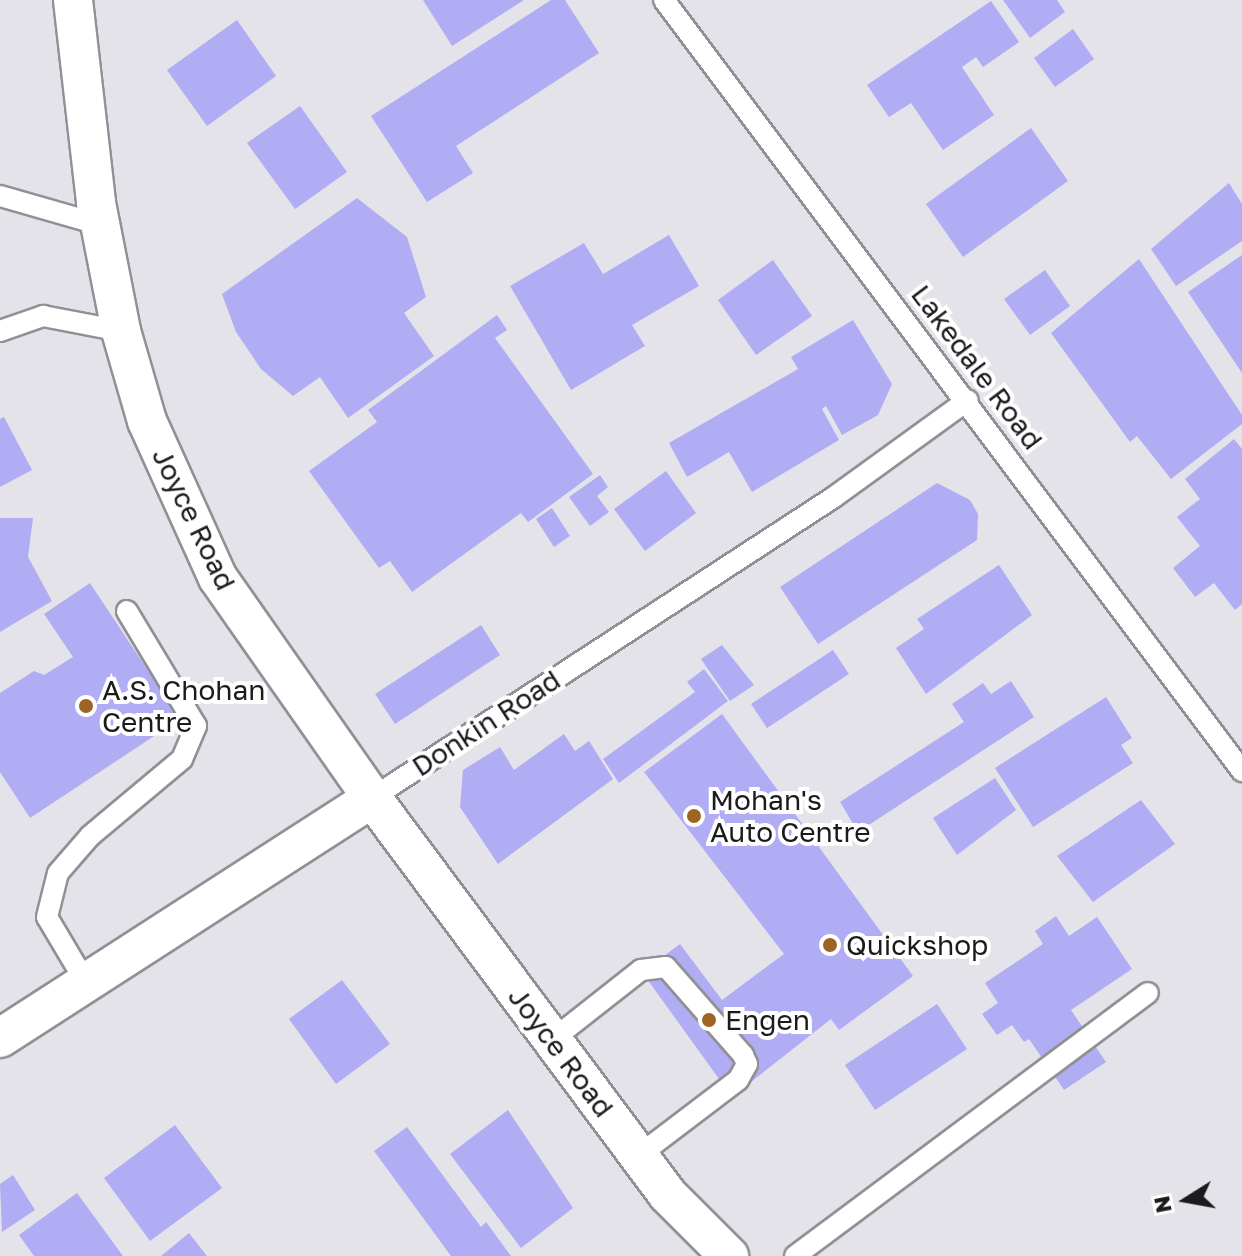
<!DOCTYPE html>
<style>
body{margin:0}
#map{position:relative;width:1242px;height:1256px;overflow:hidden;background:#e3e3e9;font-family:"Golos Text",sans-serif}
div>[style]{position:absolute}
.building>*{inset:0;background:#b1adf4}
.roads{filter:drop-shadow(2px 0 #909096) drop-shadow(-2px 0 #909096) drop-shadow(0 2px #909096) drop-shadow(0 -2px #909096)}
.service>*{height:20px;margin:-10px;padding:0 10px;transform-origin:10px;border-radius:10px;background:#fff}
.minor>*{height:38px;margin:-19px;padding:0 19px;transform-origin:19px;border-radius:19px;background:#fff}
.dots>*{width:22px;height:22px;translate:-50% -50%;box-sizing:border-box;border:4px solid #fff;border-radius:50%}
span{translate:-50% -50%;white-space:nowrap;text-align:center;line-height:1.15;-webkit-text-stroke:8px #fff;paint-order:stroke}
.street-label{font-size:28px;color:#1b1b1d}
.poi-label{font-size:28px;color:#1b1b1d}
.left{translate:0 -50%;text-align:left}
.north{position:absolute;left:1146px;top:1160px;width:80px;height:80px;-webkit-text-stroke:6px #fff;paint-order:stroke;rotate:259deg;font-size:22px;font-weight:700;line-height:32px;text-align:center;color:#1b1b1d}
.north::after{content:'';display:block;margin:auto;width:28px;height:36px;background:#1b1b1d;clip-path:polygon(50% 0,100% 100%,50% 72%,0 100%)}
</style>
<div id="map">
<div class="building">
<i style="clip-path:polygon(423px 0,524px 0,452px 46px)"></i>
<i style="clip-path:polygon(551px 0,565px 0,599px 53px,456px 146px,473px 173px,427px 202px,371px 116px)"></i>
<i style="clip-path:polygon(1003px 0,1057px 0,1065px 12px,1030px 38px)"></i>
<i style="clip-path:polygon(991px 1px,1019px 42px,983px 67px,976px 57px,962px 67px,994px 115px,943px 150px,911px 103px,889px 117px,867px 85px)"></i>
<i style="clip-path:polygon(237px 20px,276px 76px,207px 126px,167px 70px)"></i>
<i style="clip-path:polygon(1073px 29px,1094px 59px,1055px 87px,1034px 58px)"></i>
<i style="clip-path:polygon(300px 106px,347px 172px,295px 209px,247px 143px)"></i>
<i style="clip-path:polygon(1031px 128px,1068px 181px,963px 257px,926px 204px)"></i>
<i style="clip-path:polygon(1229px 183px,1242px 204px,1242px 241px,1176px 286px,1151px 249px)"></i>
<i style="clip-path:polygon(357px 198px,407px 237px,426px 297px,404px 313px,434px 356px,348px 418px,320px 377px,293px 396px,261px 369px,236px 332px,222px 294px)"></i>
<i style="clip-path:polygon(669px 235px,699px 286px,632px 325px,645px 346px,571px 390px,510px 286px,584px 243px,603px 274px)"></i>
<i style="clip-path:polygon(1242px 255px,1242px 373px,1188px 292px)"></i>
<i style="clip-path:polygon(1139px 259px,1242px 415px,1242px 424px,1171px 479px,1137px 436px,1130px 442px,1051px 333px)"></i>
<i style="clip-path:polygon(773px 260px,812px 316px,756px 355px,718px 300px)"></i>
<i style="clip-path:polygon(1045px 270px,1070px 306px,1030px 335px,1004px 299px)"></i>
<i style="clip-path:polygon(497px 315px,507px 330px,495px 338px,593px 474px,528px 522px,521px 513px,412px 592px,390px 561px,379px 568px,309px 471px,377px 422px,368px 410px)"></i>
<i style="clip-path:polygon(853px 320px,892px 384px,878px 415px,842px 435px,826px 406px,822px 409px,839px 440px,752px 492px,729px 452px,687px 477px,669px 443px,798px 369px,791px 357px)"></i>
<i style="clip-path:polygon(4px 417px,32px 470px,0 487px,0 419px)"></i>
<i style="clip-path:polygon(1234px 439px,1242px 449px,1242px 604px,1235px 610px,1214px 583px,1195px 597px,1173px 568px,1200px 546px,1177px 517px,1200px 499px,1185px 479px)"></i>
<i style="clip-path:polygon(666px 471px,696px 513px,645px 551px,614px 509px)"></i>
<i style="clip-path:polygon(600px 475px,608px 487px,597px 496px,609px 512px,590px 526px,569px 497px)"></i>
<i style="clip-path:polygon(937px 483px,970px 500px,978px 514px,977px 540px,818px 644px,780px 587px)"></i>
<i style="clip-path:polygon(552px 508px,570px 536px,554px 547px,536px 519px)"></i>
<i style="clip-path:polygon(0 518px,33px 518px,28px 557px,52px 601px,0 632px)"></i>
<i style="clip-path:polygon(999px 565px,1032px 615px,926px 694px,896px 648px,924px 629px,917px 619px)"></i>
<i style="clip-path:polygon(90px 583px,180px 719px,30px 818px,0 772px,0 693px,34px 671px,44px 675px,73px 657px,44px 614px)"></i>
<i style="clip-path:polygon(481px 625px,500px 655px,395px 724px,375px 694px)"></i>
<i style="clip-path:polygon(722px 645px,754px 685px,730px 701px,701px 659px)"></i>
<i style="clip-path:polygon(833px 650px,849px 674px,767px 728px,751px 704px)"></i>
<i style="clip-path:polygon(704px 669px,728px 701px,619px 783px,603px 759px,695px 692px,687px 682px)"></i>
<i style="clip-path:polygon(1011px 681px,1034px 717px,858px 832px,840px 802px,964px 722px,952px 704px,983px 683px,991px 694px)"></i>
<i style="clip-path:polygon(1106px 697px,1132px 738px,1121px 745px,1133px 763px,1033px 827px,995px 768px)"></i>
<i style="clip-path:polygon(722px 714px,913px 976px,839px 1030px,831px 1019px,732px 1097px,642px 972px,680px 944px,722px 1000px,784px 954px,644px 772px)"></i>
<i style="clip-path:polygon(564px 734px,575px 751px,589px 741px,613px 779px,498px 864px,460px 807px,463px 770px,500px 747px,514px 770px)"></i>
<i style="clip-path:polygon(995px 778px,1016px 810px,957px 855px,933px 818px)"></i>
<i style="clip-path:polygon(1141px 800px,1175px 844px,1093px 902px,1057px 856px)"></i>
<i style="clip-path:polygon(1056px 916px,1069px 936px,1097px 917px,1132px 969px,1071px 1010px,1106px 1062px,1064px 1090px,1029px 1039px,1024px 1042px,1012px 1025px,997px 1035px,982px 1014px,998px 1003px,985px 983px,1043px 944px,1035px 931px)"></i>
<i style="clip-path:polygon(342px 980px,390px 1044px,336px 1084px,289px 1019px)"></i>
<i style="clip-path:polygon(937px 1004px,967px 1049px,875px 1110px,845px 1065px)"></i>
<i style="clip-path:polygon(508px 1110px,573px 1208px,521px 1248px,450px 1154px)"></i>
<i style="clip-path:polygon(175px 1125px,222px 1188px,150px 1241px,104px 1178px)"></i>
<i style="clip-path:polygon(407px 1127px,481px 1227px,486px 1222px,511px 1256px,451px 1256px,374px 1151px)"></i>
<i style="clip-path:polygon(13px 1175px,35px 1210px,2px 1232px,0 1184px)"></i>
<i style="clip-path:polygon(77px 1193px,123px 1256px,34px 1256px,19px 1235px)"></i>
<i style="clip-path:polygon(189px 1233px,207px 1256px,161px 1256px)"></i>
</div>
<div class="roads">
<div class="service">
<i style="left:664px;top:0;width:964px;rotate:53.14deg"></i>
<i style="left:0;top:196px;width:105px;rotate:16deg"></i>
<i style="left:0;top:331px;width:46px;rotate:-19.2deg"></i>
<i style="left:43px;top:316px;width:79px;rotate:10.9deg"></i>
<i style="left:372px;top:798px;width:551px;rotate:-33.08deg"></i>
<i style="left:834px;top:497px;width:165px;rotate:-35.9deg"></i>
<i style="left:85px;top:981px;width:74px;rotate:-120.7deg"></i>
<i style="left:47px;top:917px;width:45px;rotate:-76deg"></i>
<i style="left:58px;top:873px;width:49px;rotate:-49.1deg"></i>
<i style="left:90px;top:836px;width:120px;rotate:-39.9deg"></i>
<i style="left:182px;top:759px;width:36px;rotate:-67deg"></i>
<i style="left:196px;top:726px;width:134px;rotate:-121deg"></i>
<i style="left:552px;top:1040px;width:113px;rotate:-38.2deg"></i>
<i style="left:641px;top:970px;width:25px;rotate:-7deg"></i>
<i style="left:666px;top:967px;width:117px;rotate:48.8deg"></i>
<i style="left:743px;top:1055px;width:10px;rotate:66deg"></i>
<i style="left:747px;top:1064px;width:18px;rotate:119deg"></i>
<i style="left:738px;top:1080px;width:126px;rotate:142.8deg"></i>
<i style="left:795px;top:1256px;width:440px;rotate:-36.7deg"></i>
</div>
<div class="minor">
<i style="left:73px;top:0;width:204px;rotate:83.5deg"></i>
<i style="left:96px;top:203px;width:130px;rotate:78.9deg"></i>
<i style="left:121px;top:331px;width:94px;rotate:73.9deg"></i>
<i style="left:147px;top:421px;width:172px;rotate:65.7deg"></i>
<i style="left:218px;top:578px;width:269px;rotate:55deg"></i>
<i style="left:372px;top:798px;width:494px;rotate:53.3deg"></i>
<i style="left:667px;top:1194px;width:88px;rotate:45deg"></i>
<i style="left:0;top:1038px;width:443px;rotate:-32.8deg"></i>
</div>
</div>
<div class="dots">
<i style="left:86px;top:706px;background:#9e6424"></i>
<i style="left:694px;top:816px;background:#9e6424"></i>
<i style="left:830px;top:945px;background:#9e6424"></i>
<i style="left:709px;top:1020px;background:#9e6424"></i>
</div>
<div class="street-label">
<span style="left:977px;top:367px;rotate:53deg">Lakedale Road</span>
<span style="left:194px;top:519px;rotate:64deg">Joyce Road</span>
<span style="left:486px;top:723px;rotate:-33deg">Donkin Road</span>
<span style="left:561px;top:1052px;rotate:53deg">Joyce Road</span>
</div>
<div class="poi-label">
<span class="left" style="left:102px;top:706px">A.S. Chohan<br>Centre</span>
<span class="left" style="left:710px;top:816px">Mohan's<br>Auto Centre</span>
<span class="left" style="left:846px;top:945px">Quickshop</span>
<span class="left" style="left:725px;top:1020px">Engen</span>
</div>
<div class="north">N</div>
</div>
